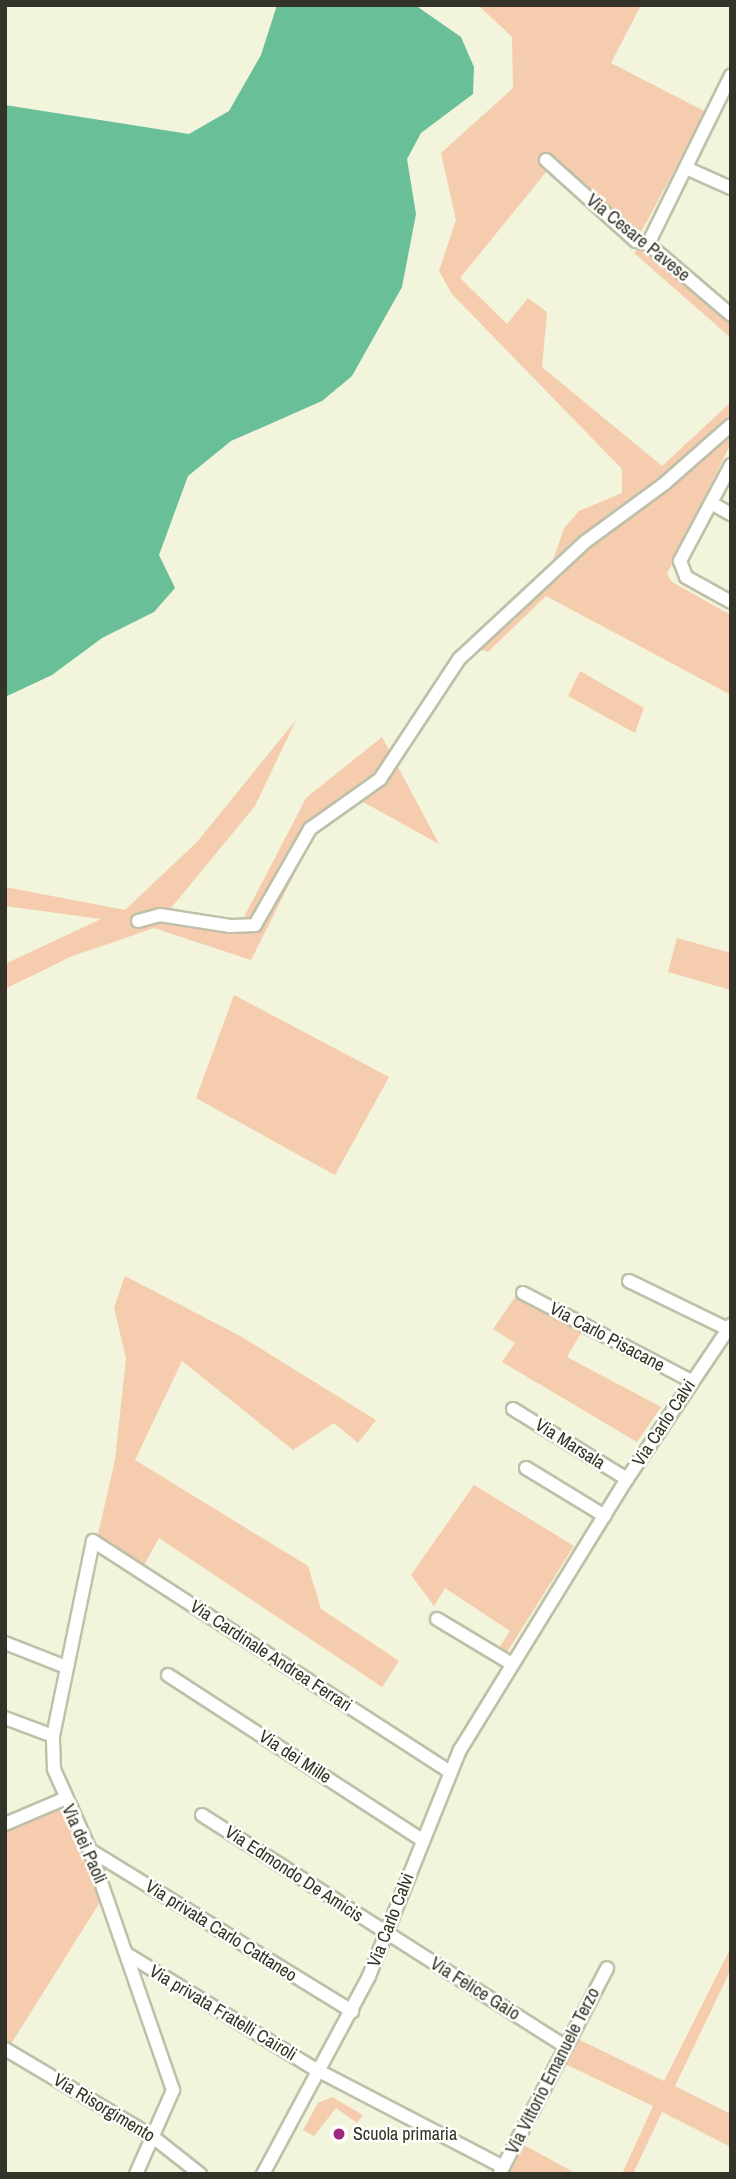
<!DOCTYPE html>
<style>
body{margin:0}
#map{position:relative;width:736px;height:2179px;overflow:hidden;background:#f2f4dc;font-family:"Archivo Narrow",sans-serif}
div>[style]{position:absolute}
.green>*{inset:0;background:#f5ccad}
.water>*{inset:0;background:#69bf98}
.roads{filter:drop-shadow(2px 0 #bec0a9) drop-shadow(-2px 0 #bec0a9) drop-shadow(0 2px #bec0a9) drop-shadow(0 -2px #bec0a9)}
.minor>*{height:12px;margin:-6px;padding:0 6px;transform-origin:6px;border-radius:6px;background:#fff}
.dots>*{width:19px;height:19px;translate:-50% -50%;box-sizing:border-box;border:4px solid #fefffa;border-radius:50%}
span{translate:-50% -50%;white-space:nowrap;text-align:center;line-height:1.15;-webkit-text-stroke:5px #fefffa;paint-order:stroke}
.street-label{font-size:18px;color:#33332a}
.poi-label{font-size:18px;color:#33332a}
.left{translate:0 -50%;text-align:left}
.frame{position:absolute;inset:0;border:7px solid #33332a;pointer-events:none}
</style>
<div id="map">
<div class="green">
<i style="clip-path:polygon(478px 5px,641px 5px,611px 63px,706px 112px,640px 234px,555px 161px,460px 278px,507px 324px,528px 298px,547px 312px,542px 367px,662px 466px,731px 402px,731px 443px,667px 574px,672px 582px,731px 615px,731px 695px,546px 596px,488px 652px,472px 646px,551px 566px,564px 528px,579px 511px,622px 493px,622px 469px,452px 294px,439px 271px,456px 220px,441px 153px,513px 88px,512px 37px)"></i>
<i style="clip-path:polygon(640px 247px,731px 323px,731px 338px,634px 253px)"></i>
<i style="clip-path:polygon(580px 671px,644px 708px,635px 733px,568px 696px)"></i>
<i style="clip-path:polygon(296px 720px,255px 806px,167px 913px,242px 921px,306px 798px,382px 737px,439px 844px,363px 802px,331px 818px,315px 833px,251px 960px,154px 928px,70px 957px,5px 989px,5px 964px,101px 919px,5px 906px,5px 887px,125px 910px,197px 842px)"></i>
<i style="clip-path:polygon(677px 938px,731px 953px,731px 990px,668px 972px)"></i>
<i style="clip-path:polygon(234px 995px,389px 1077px,335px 1175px,196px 1098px)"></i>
<i style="clip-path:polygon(125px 1276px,242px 1337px,376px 1420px,358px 1443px,334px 1423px,293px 1450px,182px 1361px,135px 1460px,308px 1566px,321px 1609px,399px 1661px,382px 1687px,159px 1538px,143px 1567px,97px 1539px,115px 1460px,126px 1358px,114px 1308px)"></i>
<i style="clip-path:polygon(518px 1293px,584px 1328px,567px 1357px,661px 1407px,637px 1442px,502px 1362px,515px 1343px,493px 1329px)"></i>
<i style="clip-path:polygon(474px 1485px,574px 1546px,507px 1652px,499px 1648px,510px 1631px,445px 1588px,434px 1606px,411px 1575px)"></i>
<i style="clip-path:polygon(61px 1807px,83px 1852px,100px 1902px,11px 2044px,5px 2040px,5px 1831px)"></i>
<i style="clip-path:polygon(729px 1951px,731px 1969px,675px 2086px,731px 2114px,731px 2147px,662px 2112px,633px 2174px,622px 2174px,653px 2106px,565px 2064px,576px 2038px,664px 2081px)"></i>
<i style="clip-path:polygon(332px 2097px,363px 2115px,357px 2123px,336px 2108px,314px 2136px,303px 2130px,318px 2103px)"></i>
<i style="clip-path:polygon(522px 2144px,577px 2174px,507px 2174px)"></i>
</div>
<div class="water">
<i style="clip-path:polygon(277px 5px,415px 5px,461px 37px,474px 67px,473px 94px,421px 133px,407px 159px,416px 214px,402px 287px,352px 376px,322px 401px,231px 441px,188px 476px,159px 555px,175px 588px,154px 612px,102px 638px,52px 675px,5px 697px,5px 105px,189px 134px,229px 111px,261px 55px)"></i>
</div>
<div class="roads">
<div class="minor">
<i style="left:546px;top:160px;width:121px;rotate:42deg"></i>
<i style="left:636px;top:241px;width:12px;rotate:14deg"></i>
<i style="left:648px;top:244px;width:109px;rotate:40.5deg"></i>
<i style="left:686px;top:168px;width:49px;rotate:24deg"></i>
<i style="left:648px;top:244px;width:188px;rotate:-63.8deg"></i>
<i style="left:731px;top:465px;width:109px;rotate:118deg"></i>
<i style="left:680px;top:561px;width:17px;rotate:69deg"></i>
<i style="left:686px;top:577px;width:51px;rotate:29.1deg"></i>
<i style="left:711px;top:503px;width:23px;rotate:29deg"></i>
<i style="left:138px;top:921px;width:23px;rotate:-15deg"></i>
<i style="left:160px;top:915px;width:71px;rotate:8.9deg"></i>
<i style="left:230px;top:926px;width:25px;rotate:-2deg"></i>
<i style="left:255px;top:925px;width:111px;rotate:-60.2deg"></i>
<i style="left:310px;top:829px;width:86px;rotate:-35.5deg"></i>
<i style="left:380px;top:779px;width:144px;rotate:-56.6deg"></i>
<i style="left:459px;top:659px;width:172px;rotate:-42.9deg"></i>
<i style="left:585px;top:542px;width:98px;rotate:-36.3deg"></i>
<i style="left:664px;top:484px;width:89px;rotate:-41.4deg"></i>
<i style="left:629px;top:1281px;width:110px;rotate:25.9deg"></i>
<i style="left:523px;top:1293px;width:190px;rotate:27.6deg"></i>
<i style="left:513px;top:1409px;width:134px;rotate:31.6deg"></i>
<i style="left:526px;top:1468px;width:92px;rotate:31.3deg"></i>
<i style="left:437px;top:1619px;width:87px;rotate:31deg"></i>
<i style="left:5px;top:1643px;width:66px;rotate:21.5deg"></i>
<i style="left:168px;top:1675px;width:303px;rotate:33deg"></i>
<i style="left:5px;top:1718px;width:51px;rotate:20.6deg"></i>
<i style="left:202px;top:1815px;width:430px;rotate:32.5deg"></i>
<i style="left:5px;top:1824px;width:64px;rotate:-23deg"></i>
<i style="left:90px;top:1850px;width:308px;rotate:31.6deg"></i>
<i style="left:127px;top:1954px;width:220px;rotate:31.5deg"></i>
<i style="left:315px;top:2069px;width:212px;rotate:27.5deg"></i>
<i style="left:5px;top:2049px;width:172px;rotate:30.7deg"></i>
<i style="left:153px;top:2137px;width:60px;rotate:38.2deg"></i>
<i style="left:500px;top:2173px;width:231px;rotate:-62.4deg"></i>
<i style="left:136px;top:2174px;width:92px;rotate:-66.2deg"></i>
<i style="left:173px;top:2090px;width:254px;rotate:-109.1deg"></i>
<i style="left:90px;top:1850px;width:89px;rotate:-114deg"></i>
<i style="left:54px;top:1769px;width:33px;rotate:-92deg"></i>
<i style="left:53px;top:1736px;width:199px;rotate:-78.4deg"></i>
<i style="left:93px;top:1541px;width:424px;rotate:32.9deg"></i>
<i style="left:263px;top:2174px;width:225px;rotate:-61.8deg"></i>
<i style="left:369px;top:1976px;width:244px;rotate:-68.1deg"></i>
<i style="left:460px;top:1750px;width:318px;rotate:-58.4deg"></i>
<i style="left:627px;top:1479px;width:186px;rotate:-56deg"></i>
</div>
</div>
<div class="dots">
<i style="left:339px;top:2134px;background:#a02880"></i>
</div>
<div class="street-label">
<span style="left:638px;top:238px;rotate:39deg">Via Cesare Pavese</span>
<span style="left:607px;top:1337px;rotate:28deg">Via Carlo Pisacane</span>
<span style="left:664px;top:1423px;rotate:-57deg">Via Carlo Calvi</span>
<span style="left:570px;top:1444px;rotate:32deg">Via Marsala</span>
<span style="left:271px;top:1656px;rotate:33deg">Via Cardinale Andrea Ferrari</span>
<span style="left:295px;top:1757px;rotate:33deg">Via dei Mille</span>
<span style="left:84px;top:1844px;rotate:66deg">Via dei Paoli</span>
<span style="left:294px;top:1874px;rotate:33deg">Via Edmondo De Amicis</span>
<span style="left:391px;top:1920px;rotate:-69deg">Via Carlo Calvi</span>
<span style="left:221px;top:1931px;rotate:32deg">Via privata Carlo Cattaneo</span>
<span style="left:475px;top:1989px;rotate:32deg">Via Felice Gaio</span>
<span style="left:223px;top:2013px;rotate:31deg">Via privata Fratelli Cairoli</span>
<span style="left:553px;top:2071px;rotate:-63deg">Via Vittorio Emanuele Terzo</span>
<span style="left:104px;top:2108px;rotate:31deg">Via Risorgimento</span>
</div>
<div class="poi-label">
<span class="left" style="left:353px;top:2134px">Scuola primaria</span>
</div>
<div class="frame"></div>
</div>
